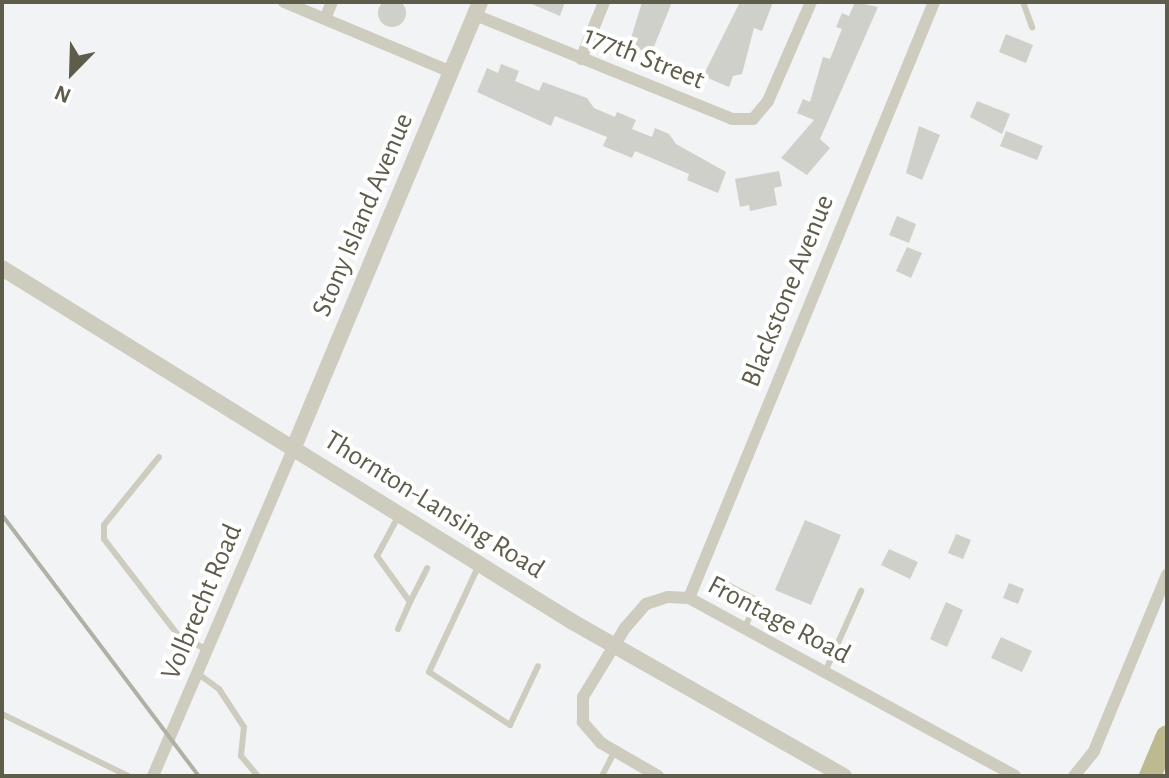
<!DOCTYPE html>
<style>
body{margin:0}
#map{position:relative;width:1169px;height:778px;overflow:hidden;background:#f2f3f4;font-family:"Alegreya Sans",sans-serif}
div>[style]{position:absolute}
.building>*{inset:0;background:#cfd0c9}
.round{border-radius:50%}
.service>*{height:6px;margin:-3px;padding:0 3px;transform-origin:3px;border-radius:3px;background:#cdccbf}
.minor>*{height:12px;margin:-6px;padding:0 6px;transform-origin:6px;border-radius:6px;background:#cdccbf}
.tertiary>*{height:16px;margin:-8px;padding:0 8px;transform-origin:8px;border-radius:8px;background:#cdccbf}
.motorway>*{height:22px;margin:-11px;padding:0 11px;transform-origin:11px;border-radius:11px;background:#bcba8e}
.rail>*{height:4px;margin:-2px;padding:0 2px;transform-origin:2px;border-radius:2px;background:#b0b0a7}
span{translate:-50% -50%;white-space:nowrap;text-align:center;line-height:1.15;-webkit-text-stroke:8px #fff;paint-order:stroke}
.street-label{font-size:28px;color:#5e5c4b}
.frame{position:absolute;inset:0;border:4px solid #5e5c4b;pointer-events:none}
.north{position:absolute;left:32px;top:32px;width:80px;height:80px;-webkit-text-stroke:6px #fff;paint-order:stroke;rotate:203deg;font-size:22px;font-weight:700;line-height:32px;text-align:center;color:#5e5c4b}
.north::after{content:'';display:block;margin:auto;width:28px;height:36px;background:#5e5c4b;clip-path:polygon(50% 0,100% 100%,50% 72%,0 100%)}
</style>
<div id="map">
<div class="building">
<i class="round" style="left:378px;top:-1px;width:28px;height:28px"></i>
<i style="clip-path:polygon(527px 2px,565px 2px,560px 16px)"></i>
<i style="clip-path:polygon(642px 2px,672px 2px,651px 54px,629px 45px)"></i>
<i style="clip-path:polygon(740px 2px,773px 2px,762px 31px,754px 28px,742px 74px,733px 76px,729px 87px,703px 76px)"></i>
<i style="clip-path:polygon(855px 2px,878px 7px,820px 139px,830px 148px,807px 175px,781px 158px,814px 120px,797px 113px,803px 99px,810px 102px,823px 57px,830px 59px,842px 29px,836px 27px,842px 13px,849px 16px)"></i>
<i style="clip-path:polygon(1006px 34px,1033px 45px,1026px 63px,999px 52px)"></i>
<i style="clip-path:polygon(501px 64px,519px 71px,515px 81px,539px 91px,543px 82px,587px 98px,594px 108px,615px 117px,617px 112px,636px 120px,632px 129px,652px 137px,655px 128px,669px 134px,676px 144px,726px 172px,718px 193px,687px 180px,689px 174px,635px 151px,632px 158px,603px 146px,607px 137px,555px 116px,551px 126px,477px 92px,487px 68px,498px 73px)"></i>
<i style="clip-path:polygon(977px 101px,1010px 114px,1002px 134px,970px 117px)"></i>
<i style="clip-path:polygon(919px 126px,940px 135px,922px 180px,906px 173px)"></i>
<i style="clip-path:polygon(1006px 131px,1043px 146px,1037px 160px,1000px 146px)"></i>
<i style="clip-path:polygon(779px 171px,782px 186px,774px 188px,777px 205px,750px 211px,749px 205px,740px 207px,735px 179px)"></i>
<i style="clip-path:polygon(897px 216px,916px 224px,909px 243px,889px 235px)"></i>
<i style="clip-path:polygon(907px 247px,922px 253px,911px 278px,896px 271px)"></i>
<i style="clip-path:polygon(805px 520px,841px 535px,811px 605px,775px 590px)"></i>
<i style="clip-path:polygon(956px 534px,971px 540px,963px 559px,948px 553px)"></i>
<i style="clip-path:polygon(889px 549px,918px 562px,910px 579px,881px 565px)"></i>
<i style="clip-path:polygon(1009px 583px,1024px 589px,1018px 604px,1003px 598px)"></i>
<i style="clip-path:polygon(946px 602px,963px 610px,947px 647px,930px 639px)"></i>
<i style="clip-path:polygon(1001px 637px,1032px 651px,1022px 672px,991px 658px)"></i>
</div>
<div class="service">
<i style="left:1023px;top:2px;width:27px;rotate:70deg"></i>
<i style="left:159px;top:457px;width:87px;rotate:129deg"></i>
<i style="left:104px;top:525px;width:14px;rotate:90deg"></i>
<i style="left:104px;top:539px;width:121px;rotate:52.4deg"></i>
<i style="left:178px;top:635px;width:33px;rotate:27deg"></i>
<i style="left:478px;top:567px;width:116px;rotate:115deg"></i>
<i style="left:429px;top:672px;width:97px;rotate:33.2deg"></i>
<i style="left:510px;top:725px;width:65px;rotate:-64.6deg"></i>
<i style="left:726px;top:584px;width:36px;rotate:28deg"></i>
<i style="left:758px;top:601px;width:29px;rotate:117deg"></i>
<i style="left:410px;top:602px;width:38px;rotate:-63deg"></i>
<i style="left:398px;top:629px;width:30px;rotate:-66deg"></i>
<i style="left:410px;top:602px;width:57px;rotate:-125.7deg"></i>
<i style="left:377px;top:556px;width:47px;rotate:-61.8deg"></i>
<i style="left:825px;top:672px;width:89px;rotate:-66deg"></i>
<i style="left:197px;top:673px;width:27px;rotate:36deg"></i>
<i style="left:219px;top:689px;width:45px;rotate:56.7deg"></i>
<i style="left:244px;top:727px;width:29px;rotate:96deg"></i>
<i style="left:241px;top:756px;width:26px;rotate:50deg"></i>
<i style="left:2px;top:714px;width:140px;rotate:26.2deg"></i>
<i style="left:602px;top:776px;width:28px;rotate:-63deg"></i>
</div>
<div class="minor">
<i style="left:284px;top:2px;width:181px;rotate:22.7deg"></i>
<i style="left:475px;top:15px;width:277px;rotate:22deg"></i>
<i style="left:732px;top:119px;width:21px"></i>
<i style="left:753px;top:119px;width:23px;rotate:-50deg"></i>
<i style="left:768px;top:101px;width:108px;rotate:-66.5deg"></i>
<i style="left:325px;top:19px;width:18px;rotate:-68deg"></i>
<i style="left:581px;top:59px;width:61px;rotate:-68deg"></i>
<i style="left:689px;top:598px;width:644px;rotate:-67.65deg"></i>
<i style="left:153px;top:776px;width:358px;rotate:-66.8deg"></i>
<i style="left:658px;top:776px;width:66px;rotate:-149.9deg"></i>
<i style="left:601px;top:743px;width:28px;rotate:-131deg"></i>
<i style="left:583px;top:722px;width:25px;rotate:-90deg"></i>
<i style="left:583px;top:697px;width:81px;rotate:-58.7deg"></i>
<i style="left:625px;top:628px;width:32px;rotate:-49deg"></i>
<i style="left:646px;top:604px;width:23px;rotate:-18deg"></i>
<i style="left:668px;top:597px;width:21px;rotate:3deg"></i>
<i style="left:689px;top:598px;width:371px;rotate:28.6deg"></i>
<i style="left:1074px;top:776px;width:32px;rotate:-51deg"></i>
<i style="left:1094px;top:751px;width:191px;rotate:-67.5deg"></i>
</div>
<div class="tertiary">
<i style="left:2px;top:268px;width:670px;rotate:31.81deg"></i>
<i style="left:571px;top:621px;width:314px;rotate:29.6deg"></i>
<i style="left:294px;top:447px;width:482px;rotate:-67.3deg"></i>
</div>
<div class="motorway">
<i style="left:1150px;top:776px;width:43px;rotate:-67deg"></i>
</div>
<div class="rail">
<i style="left:2px;top:515px;width:327px;rotate:53deg"></i>
</div>
<div class="street-label">
<span style="left:644px;top:58px;rotate:22deg">177th Street</span>
<span style="left:363px;top:215px;rotate:-67deg">Stony Island Avenue</span>
<span style="left:788px;top:291px;rotate:-68deg">Blackstone Avenue</span>
<span style="left:434px;top:505px;rotate:32deg">Thornton-Lansing Road</span>
<span style="left:202px;top:602px;rotate:-67deg">Volbrecht Road</span>
<span style="left:779px;top:620px;rotate:28deg">Frontage Road</span>
</div>
<div class="frame"></div>
<div class="north">N</div>
</div>
